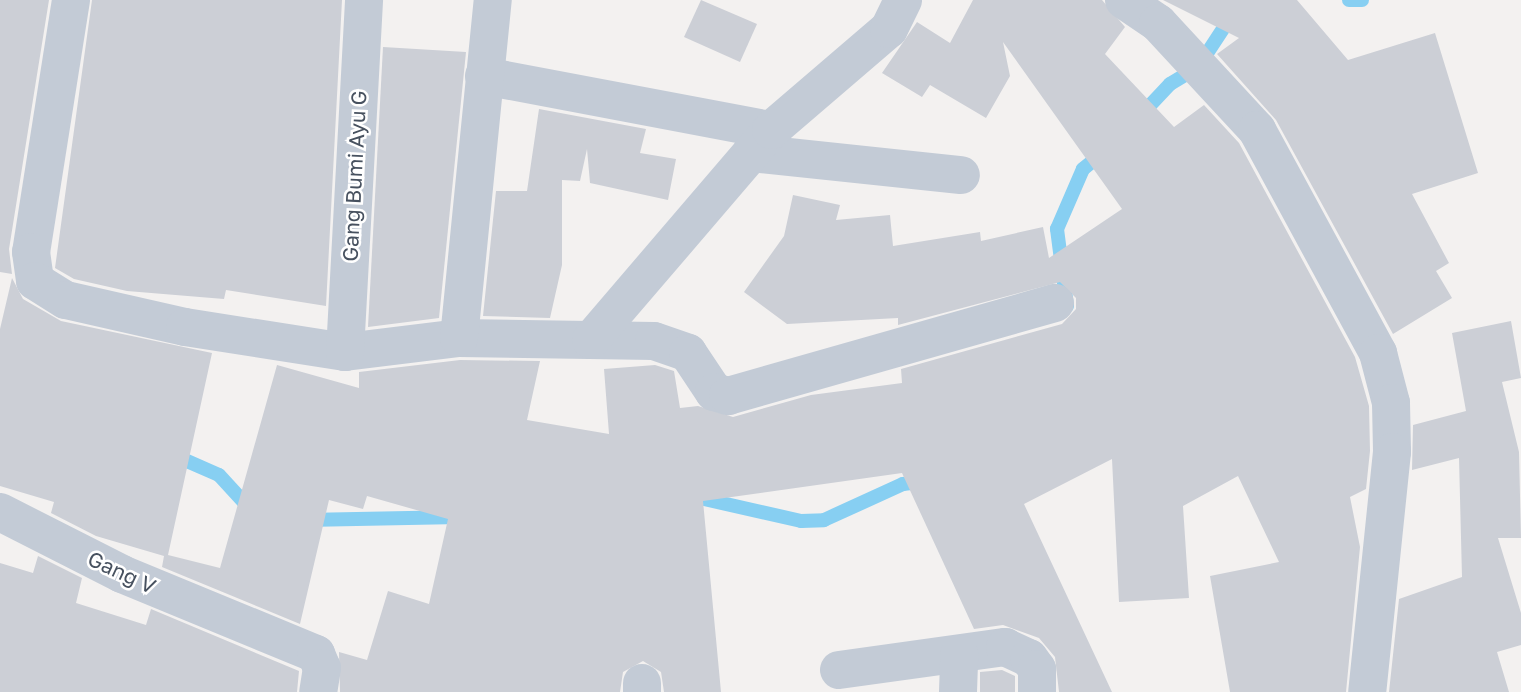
<!DOCTYPE html>
<style>
body{margin:0}
#map{position:relative;width:1521px;height:692px;overflow:hidden;background:#f3f1f0;font-family:"Golos Text",sans-serif}
div>[style]{position:absolute}
.stream>*{height:14px;margin:-7px;padding:0 7px;transform-origin:7px;border-radius:7px;background:#87cff2}
.building>*{inset:0;background:#cccfd6}
.minor>*{height:38px;margin:-19px;padding:0 19px;transform-origin:19px;border-radius:19px;background:#c3cbd6}
span{translate:-50% -50%;white-space:nowrap;text-align:center;line-height:1.15;-webkit-text-stroke:5px #fff;paint-order:stroke}
.street-label{font-size:21px;color:#47515f}
</style>
<div id="map">
<div class="stream">
<i style="left:1349px;top:0;width:13px"></i>
<i style="left:1139px;top:117px;width:45px;rotate:-46.8deg"></i>
<i style="left:1170px;top:84px;width:33px;rotate:-31deg"></i>
<i style="left:1198px;top:67px;width:80px;rotate:-56.7deg"></i>
<i style="left:1067px;top:306px;width:78px;rotate:-97.4deg"></i>
<i style="left:1057px;top:229px;width:65px;rotate:-66.6deg"></i>
<i style="left:1083px;top:169px;width:26px;rotate:-39deg"></i>
<i style="left:171px;top:454px;width:52px;rotate:23.6deg"></i>
<i style="left:219px;top:475px;width:49px;rotate:47.5deg"></i>
<i style="left:691px;top:496px;width:113px;rotate:12.8deg"></i>
<i style="left:801px;top:521px;width:23px;rotate:-2deg"></i>
<i style="left:824px;top:520px;width:87px;rotate:-24.5deg"></i>
<i style="left:903px;top:484px;width:23px;rotate:-7deg"></i>
<i style="left:305px;top:520px;width:155px;rotate:-1.1deg"></i>
</div>
<div class="building">
<i style="clip-path:polygon(0 0,49px 0,9px 249px,12px 274px,0 272px)"></i>
<i style="clip-path:polygon(92px 0,342px 0,326px 306px,226px 290px,224px 299px,127px 291px,74px 279px,55px 268px)"></i>
<i style="clip-path:polygon(701px 0,757px 24px,740px 62px,684px 37px)"></i>
<i style="clip-path:polygon(973px 0,1102px 0,1125px 27px,1105px 54px,1174px 127px,1204px 105px,1239px 143px,1355px 357px,1369px 406px,1370px 451px,1366px 489px,1350px 497px,1360px 547px,1346px 692px,1230px 692px,1210px 576px,1279px 562px,1238px 476px,1183px 506px,1189px 598px,1119px 602px,1112px 459px,1024px 504px,1112px 692px,1059px 692px,1055px 657px,1039px 638px,1003px 625px,974px 629px,902px 473px,703px 501px,721px 692px,664px 692px,661px 672px,643px 661px,623px 672px,620px 692px,340px 692px,339px 652px,367px 660px,388px 591px,429px 604px,448px 519px,367px 496px,363px 509px,329px 500px,300px 624px,162px 567px,164px 556px,96px 536px,51px 513px,54px 502px,0 486px,0 329px,12px 278px,23px 299px,61px 321px,212px 353px,168px 555px,220px 568px,277px 365px,359px 388px,359px 372px,460px 360px,540px 361px,527px 420px,609px 434px,604px 369px,655px 365px,674px 371px,680px 408px,698px 406px,733px 417px,811px 395px,902px 383px,901px 369px,1062px 324px,1076px 309px,1076px 298px,1060px 282px,898px 325px,898px 318px,787px 324px,744px 292px,784px 236px,793px 195px,840px 205px,836px 220px,890px 215px,893px 246px,980px 232px,981px 241px,1043px 227px,1049px 258px,1122px 209px,1003px 42px,1010px 76px,986px 118px,930px 85px,922px 97px,882px 73px,917px 22px,950px 43px)"></i>
<i style="clip-path:polygon(1163px 0,1297px 0,1348px 60px,1435px 33px,1478px 173px,1412px 194px,1449px 263px,1436px 271px,1452px 298px,1393px 334px,1276px 120px,1217px 54px,1239px 38px)"></i>
<i style="clip-path:polygon(383px 47px,466px 52px,439px 318px,368px 327px)"></i>
<i style="clip-path:polygon(539px 109px,646px 129px,640px 153px,676px 159px,668px 200px,590px 183px,587px 149px,580px 181px,562px 180px,562px 265px,550px 318px,483px 316px,496px 191px,527px 191px)"></i>
<i style="clip-path:polygon(1511px 321px,1521px 378px,1502px 382px,1519px 452px,1521px 538px,1498px 538px,1521px 613px,1521px 645px,1497px 652px,1509px 692px,1389px 692px,1399px 599px,1462px 577px,1459px 458px,1412px 470px,1413px 425px,1466px 411px,1452px 333px)"></i>
<i style="clip-path:polygon(38px 556px,82px 578px,76px 603px,146px 625px,151px 609px,299px 671px,297px 692px,0 692px,0 563px,33px 573px)"></i>
<i style="clip-path:polygon(1002px 670px,1015px 676px,1015px 692px,980px 692px,980px 672px)"></i>
</div>
<div class="minor">
<i style="left:71px;top:0;width:255px;rotate:99deg"></i>
<i style="left:31px;top:252px;width:29px;rotate:82deg"></i>
<i style="left:35px;top:281px;width:36px;rotate:32deg"></i>
<i style="left:66px;top:300px;width:122px;rotate:12.8deg"></i>
<i style="left:185px;top:327px;width:162px;rotate:8.9deg"></i>
<i style="left:345px;top:352px;width:115px;rotate:-7deg"></i>
<i style="left:459px;top:338px;width:195px;rotate:0.9deg"></i>
<i style="left:654px;top:341px;width:36px;rotate:19deg"></i>
<i style="left:688px;top:353px;width:47px;rotate:56.3deg"></i>
<i style="left:714px;top:392px;width:15px;rotate:16deg"></i>
<i style="left:728px;top:396px;width:340px;rotate:-15.9deg"></i>
<i style="left:1124px;top:0;width:41px;rotate:34.1deg"></i>
<i style="left:1158px;top:23px;width:146px;rotate:47.2deg"></i>
<i style="left:1257px;top:130px;width:254px;rotate:61.5deg"></i>
<i style="left:1378px;top:353px;width:52px;rotate:75.4deg"></i>
<i style="left:1391px;top:403px;width:49px;rotate:88.8deg"></i>
<i style="left:1392px;top:452px;width:241px;rotate:95.9deg"></i>
<i style="left:484px;top:76px;width:292px;rotate:10.7deg"></i>
<i style="left:751px;top:153px;width:211px;rotate:6deg"></i>
<i style="left:459px;top:338px;width:340px;rotate:-84.3deg"></i>
<i style="left:591px;top:340px;width:277px;rotate:-49.4deg"></i>
<i style="left:771px;top:130px;width:155px;rotate:-40.6deg"></i>
<i style="left:889px;top:29px;width:32px;rotate:-64deg"></i>
<i style="left:345px;top:352px;width:353px;rotate:-86.9deg"></i>
<i style="left:0;top:512px;width:137px;rotate:26.9deg"></i>
<i style="left:122px;top:574px;width:210px;rotate:22.4deg"></i>
<i style="left:316px;top:654px;width:15px;rotate:67deg"></i>
<i style="left:322px;top:668px;width:24px;rotate:99deg"></i>
<i style="left:839px;top:670px;width:168px;rotate:-7.9deg"></i>
<i style="left:1005px;top:647px;width:26px;rotate:25deg"></i>
<i style="left:1029px;top:658px;width:14px;rotate:54deg"></i>
<i style="left:1037px;top:669px;width:23px;rotate:90deg"></i>
<i style="left:642px;top:692px;width:9px;rotate:-90deg"></i>
<i style="left:958px;top:692px;width:38px;rotate:-88deg"></i>
</div>
<div class="street-label">
<span style="left:354px;top:176px;rotate:-87deg">Gang Bumi Ayu G</span>
<span style="left:122px;top:572px;rotate:25deg">Gang V</span>
</div>
</div>
